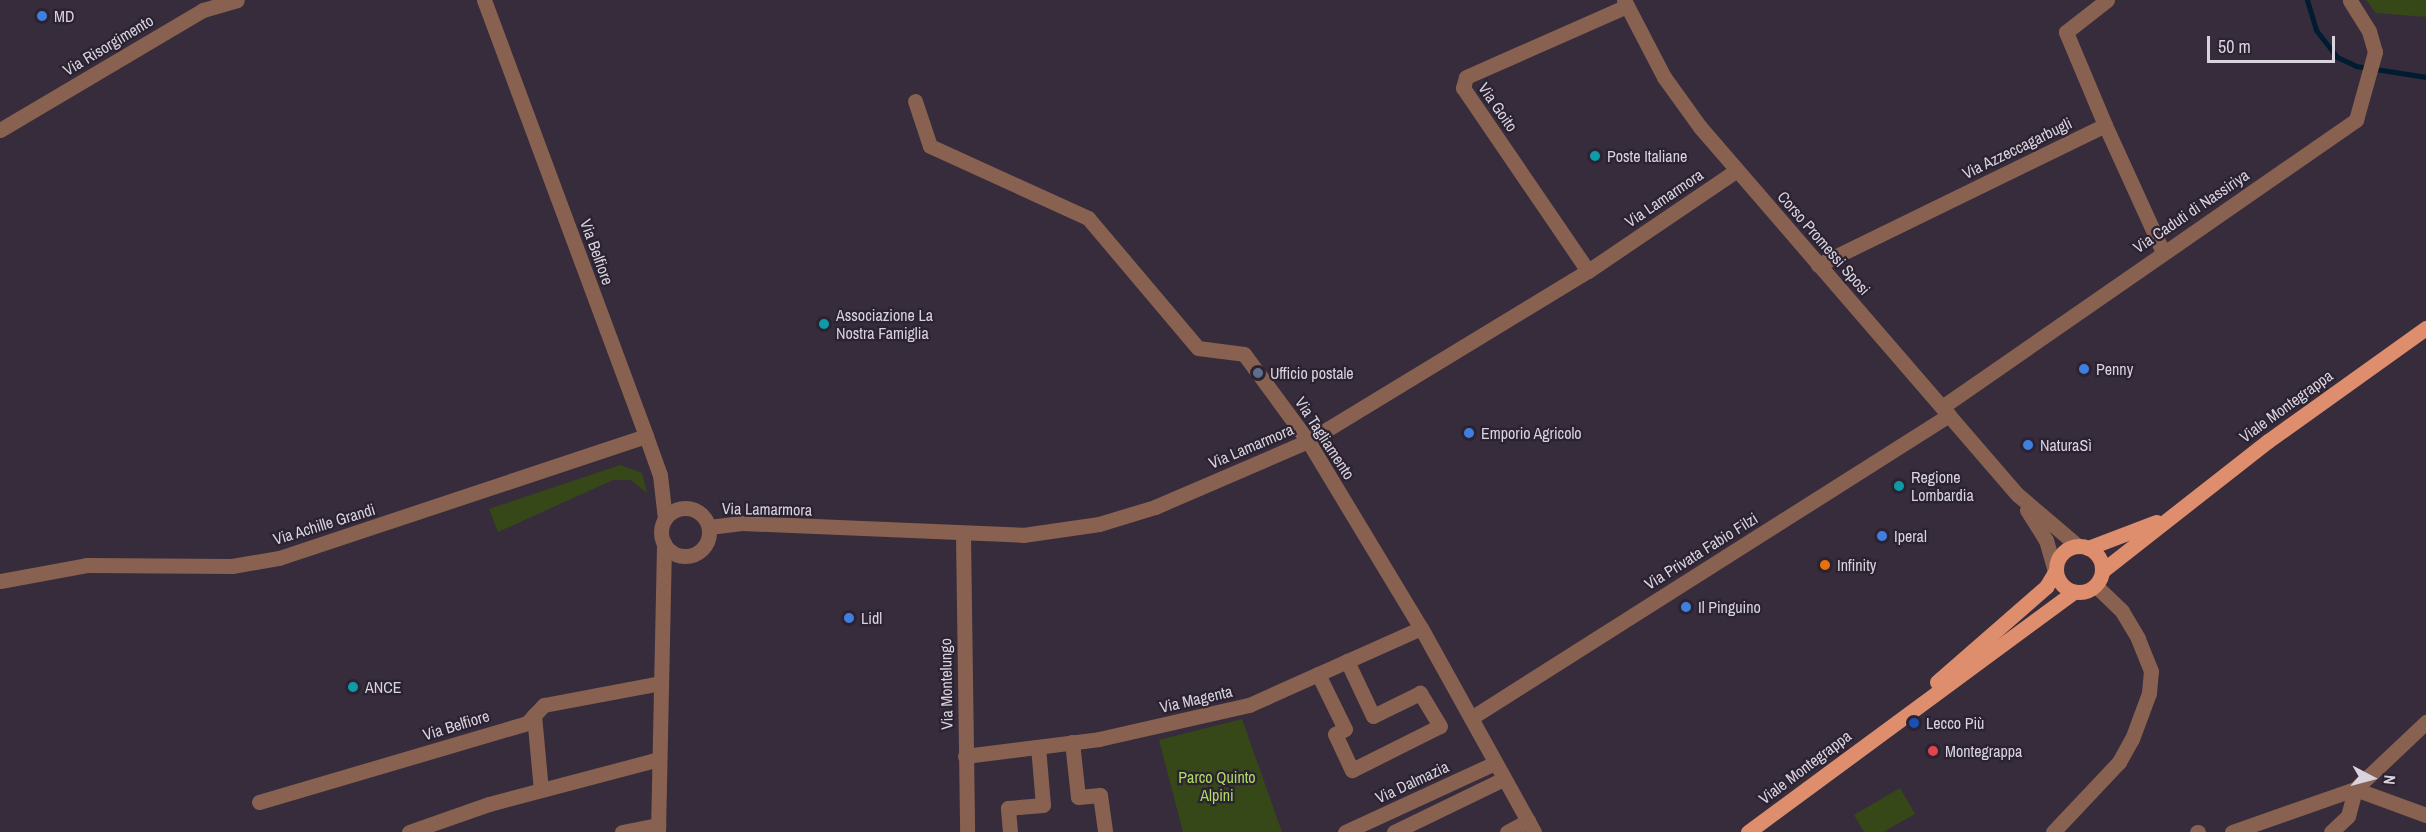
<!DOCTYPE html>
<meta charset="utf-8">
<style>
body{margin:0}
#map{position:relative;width:2426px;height:832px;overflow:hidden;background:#362c3c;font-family:"Archivo Narrow",sans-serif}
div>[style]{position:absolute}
.green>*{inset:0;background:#364817}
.stream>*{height:5px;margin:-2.5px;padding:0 2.5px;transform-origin:2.5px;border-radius:2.5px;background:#011c30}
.minor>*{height:15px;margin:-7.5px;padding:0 7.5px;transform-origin:7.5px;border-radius:7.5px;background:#886150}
.minor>.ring{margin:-7.5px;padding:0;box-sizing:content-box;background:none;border:15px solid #886150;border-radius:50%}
.major>*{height:15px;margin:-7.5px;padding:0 7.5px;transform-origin:7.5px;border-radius:7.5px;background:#de8e6c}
.major>.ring{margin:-7.5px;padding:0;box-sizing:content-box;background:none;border:15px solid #de8e6c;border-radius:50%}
.dots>*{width:16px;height:16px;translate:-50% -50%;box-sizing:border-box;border:3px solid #2b2232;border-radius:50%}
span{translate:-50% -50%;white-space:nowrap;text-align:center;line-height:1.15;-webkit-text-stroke:4.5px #2b2232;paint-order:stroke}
.poi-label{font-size:16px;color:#d9d3dd}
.left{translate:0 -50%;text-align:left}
.street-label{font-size:16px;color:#d9d3dd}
.park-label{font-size:16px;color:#afdb62}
.north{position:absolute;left:2342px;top:748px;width:60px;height:60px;-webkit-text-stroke:4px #2b2232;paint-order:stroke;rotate:96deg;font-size:16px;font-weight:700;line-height:24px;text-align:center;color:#d9d3dd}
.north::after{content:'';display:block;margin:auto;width:21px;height:27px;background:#d9d3dd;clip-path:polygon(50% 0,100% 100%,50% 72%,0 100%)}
.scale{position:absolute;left:2207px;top:36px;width:128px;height:27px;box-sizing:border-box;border:3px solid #d9d3dd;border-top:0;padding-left:8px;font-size:18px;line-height:21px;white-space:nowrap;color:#d9d3dd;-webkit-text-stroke:4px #2b2232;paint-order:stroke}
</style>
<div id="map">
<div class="green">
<i style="clip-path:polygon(2366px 0,2426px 0,2426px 17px,2376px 13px)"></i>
<i style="clip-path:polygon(620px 465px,642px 473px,647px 493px,631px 480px,613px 480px,498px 532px,489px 509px)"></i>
<i style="clip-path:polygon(1242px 719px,1282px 832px,1183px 832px,1159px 740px)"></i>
<i style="clip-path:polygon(1900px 788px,1915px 814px,1883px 832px,1864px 832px,1854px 815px)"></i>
</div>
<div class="stream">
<i style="left:2307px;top:0;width:31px;rotate:73deg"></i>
<i style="left:2316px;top:30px;width:34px;rotate:52deg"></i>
<i style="left:2337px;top:57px;width:21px;rotate:25deg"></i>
<i style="left:2356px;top:66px;width:71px;rotate:8.9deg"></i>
</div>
<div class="minor">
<i style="left:484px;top:0;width:465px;rotate:69.6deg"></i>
<i style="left:646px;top:436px;width:41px;rotate:70.3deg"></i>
<i style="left:660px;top:475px;width:44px;rotate:83.5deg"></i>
<i style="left:1624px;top:0;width:87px;rotate:62.5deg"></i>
<i style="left:1664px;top:77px;width:62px;rotate:54.2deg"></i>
<i style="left:1700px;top:127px;width:486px;rotate:49.2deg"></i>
<i style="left:2018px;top:495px;width:79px;rotate:40.4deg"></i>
<i style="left:915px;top:101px;width:47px;rotate:71.6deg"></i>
<i style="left:930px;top:146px;width:174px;rotate:24.5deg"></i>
<i style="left:1088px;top:218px;width:170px;rotate:49.8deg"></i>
<i style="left:1198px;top:348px;width:46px;rotate:7.4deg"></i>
<i style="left:1244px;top:354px;width:108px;rotate:53.7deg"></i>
<i style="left:1308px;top:441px;width:218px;rotate:58.9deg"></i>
<i style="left:1421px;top:628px;width:233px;rotate:61deg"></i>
<i style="left:2105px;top:125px;width:101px;rotate:-112.8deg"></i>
<i style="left:2066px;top:32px;width:52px;rotate:-38deg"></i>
<i style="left:0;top:130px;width:236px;rotate:-30.6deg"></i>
<i style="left:203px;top:10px;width:35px;rotate:-16deg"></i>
<i style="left:1818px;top:265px;width:319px;rotate:-26deg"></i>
<i style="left:2105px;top:125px;width:140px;rotate:65.5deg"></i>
<i style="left:1588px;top:271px;width:222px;rotate:-124.3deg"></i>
<i style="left:1463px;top:88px;width:11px;rotate:-75deg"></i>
<i style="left:1466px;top:77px;width:176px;rotate:-23.8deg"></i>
<i style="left:1942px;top:407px;width:504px;rotate:-34.73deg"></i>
<i style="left:2356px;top:120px;width:71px;rotate:-74.4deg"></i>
<i style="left:2375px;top:52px;width:22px;rotate:-106deg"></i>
<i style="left:2369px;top:31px;width:36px;rotate:-122deg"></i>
<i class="ring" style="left:661px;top:508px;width:33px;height:33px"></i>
<i style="left:2027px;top:510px;width:36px;rotate:58deg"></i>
<i style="left:2046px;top:540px;width:33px;rotate:74deg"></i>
<i style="left:709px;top:527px;width:33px;rotate:-7deg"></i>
<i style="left:742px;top:523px;width:281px;rotate:2.4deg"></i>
<i style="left:1023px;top:535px;width:77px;rotate:-8.2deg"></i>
<i style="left:1099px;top:524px;width:59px;rotate:-16.9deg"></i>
<i style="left:1155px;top:507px;width:167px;rotate:-23.3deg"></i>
<i style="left:1308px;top:441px;width:328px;rotate:-31.3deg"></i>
<i style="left:1588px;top:271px;width:180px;rotate:-34.1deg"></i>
<i style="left:963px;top:535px;width:297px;rotate:89.2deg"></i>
<i style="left:0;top:581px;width:88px;rotate:-10.4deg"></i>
<i style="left:87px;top:565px;width:145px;rotate:0.4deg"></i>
<i style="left:232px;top:566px;width:48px;rotate:-9.7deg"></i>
<i style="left:279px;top:558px;width:387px;rotate:-18.4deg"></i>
<i style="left:1318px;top:674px;width:61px;rotate:63.9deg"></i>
<i style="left:1345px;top:729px;width:11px;rotate:153deg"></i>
<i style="left:1335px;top:734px;width:40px;rotate:65deg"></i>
<i style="left:1352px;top:770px;width:98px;rotate:-26.6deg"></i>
<i style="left:1440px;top:726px;width:39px;rotate:-121deg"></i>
<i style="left:1420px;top:693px;width:52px;rotate:153.9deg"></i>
<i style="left:1373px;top:716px;width:61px;rotate:-115.3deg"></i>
<i style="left:534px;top:715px;width:75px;rotate:84.7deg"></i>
<i style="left:1471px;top:718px;width:566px;rotate:-32.37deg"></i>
<i style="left:1072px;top:742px;width:55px;rotate:83.8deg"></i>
<i style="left:1078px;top:797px;width:22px;rotate:-5deg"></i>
<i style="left:1100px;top:795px;width:37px;rotate:82deg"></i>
<i style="left:965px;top:756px;width:135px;rotate:-7.2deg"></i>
<i style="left:1099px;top:739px;width:154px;rotate:-12.8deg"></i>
<i style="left:1249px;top:705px;width:188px;rotate:-24.1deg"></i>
<i style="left:2355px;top:789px;width:76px;rotate:20.1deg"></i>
<i style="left:259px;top:802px;width:279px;rotate:-16.4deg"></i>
<i style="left:527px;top:723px;width:25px;rotate:-47deg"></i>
<i style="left:544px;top:705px;width:118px;rotate:-10.7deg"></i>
<i style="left:409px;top:832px;width:85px;rotate:-19.3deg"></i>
<i style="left:489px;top:804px;width:176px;rotate:-14.8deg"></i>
<i style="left:622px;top:832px;width:37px;rotate:-11deg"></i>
<i style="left:658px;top:832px;width:289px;rotate:-88.8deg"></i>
<i style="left:1010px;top:832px;width:24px;rotate:-95deg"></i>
<i style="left:1008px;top:808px;width:35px;rotate:-5deg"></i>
<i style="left:1043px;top:805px;width:58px;rotate:-94.9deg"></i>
<i style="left:1345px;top:832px;width:165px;rotate:-24.7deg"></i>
<i style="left:1394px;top:832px;width:121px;rotate:-25.9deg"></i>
<i style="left:1507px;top:832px;width:24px;rotate:-28deg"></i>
<i style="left:2053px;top:832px;width:96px;rotate:-46.7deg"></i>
<i style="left:2119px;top:762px;width:26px;rotate:-61deg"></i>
<i style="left:2132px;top:739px;width:49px;rotate:-69.7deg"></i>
<i style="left:2149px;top:693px;width:22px;rotate:-85deg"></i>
<i style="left:2151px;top:671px;width:35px;rotate:-112deg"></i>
<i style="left:2138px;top:638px;width:31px;rotate:-121deg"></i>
<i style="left:2122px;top:611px;width:37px;rotate:-136deg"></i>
<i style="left:2197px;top:832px;width:1px"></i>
<i style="left:2232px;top:832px;width:130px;rotate:-19.3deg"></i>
<i style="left:2355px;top:789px;width:98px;rotate:-43.3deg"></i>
<i style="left:2331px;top:832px;width:23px;rotate:-43deg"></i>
<i style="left:2348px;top:816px;width:28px;rotate:-75deg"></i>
</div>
<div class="major">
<i class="ring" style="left:2056px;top:546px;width:31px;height:31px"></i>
<i style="left:2088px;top:548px;width:73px;rotate:-20.9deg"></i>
<i style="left:2102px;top:571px;width:211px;rotate:-38.1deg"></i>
<i style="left:2268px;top:441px;width:194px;rotate:-35.6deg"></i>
<i style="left:1937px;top:682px;width:145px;rotate:-41.1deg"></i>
<i style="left:2046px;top:587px;width:17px;rotate:-59deg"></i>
<i style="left:1748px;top:832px;width:405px;rotate:-36.4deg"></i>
</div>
<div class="dots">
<i style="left:42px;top:16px;background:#3f7fe0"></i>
<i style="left:1595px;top:156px;background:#0f9aa8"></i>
<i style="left:824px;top:324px;background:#0f9aa8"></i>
<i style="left:2084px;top:369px;background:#3f7fe0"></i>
<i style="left:1258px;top:373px;background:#5c6f8a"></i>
<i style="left:1469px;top:433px;background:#3f7fe0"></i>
<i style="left:2028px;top:445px;background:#3f7fe0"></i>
<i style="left:1899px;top:486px;background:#0f9aa8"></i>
<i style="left:1882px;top:536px;background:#3f7fe0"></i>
<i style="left:1825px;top:565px;background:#e8710a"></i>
<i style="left:1686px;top:607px;background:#3f7fe0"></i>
<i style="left:849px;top:618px;background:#3f7fe0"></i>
<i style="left:353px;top:687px;background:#0f9aa8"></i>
<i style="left:1914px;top:723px;background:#1a4fb4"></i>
<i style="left:1933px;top:751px;background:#e0444e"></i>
</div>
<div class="poi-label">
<span class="left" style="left:54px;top:16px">MD</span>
<span class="left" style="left:1607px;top:156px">Poste Italiane</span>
<span class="left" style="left:836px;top:324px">Associazione La<br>Nostra Famiglia</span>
<span class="left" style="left:2096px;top:369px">Penny</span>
<span class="left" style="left:1270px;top:373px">Ufficio postale</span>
<span class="left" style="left:1481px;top:433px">Emporio Agricolo</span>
<span class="left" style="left:2040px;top:445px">NaturaSì</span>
<span class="left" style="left:1911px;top:486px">Regione<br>Lombardia</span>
<span class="left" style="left:1894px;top:536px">Iperal</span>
<span class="left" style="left:1837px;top:565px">Infinity</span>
<span class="left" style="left:1698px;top:607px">Il Pinguino</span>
<span class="left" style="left:861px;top:618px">Lidl</span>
<span class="left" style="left:365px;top:687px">ANCE</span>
<span class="left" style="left:1926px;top:723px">Lecco Più</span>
<span class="left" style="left:1945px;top:751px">Montegrappa</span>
</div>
<div class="street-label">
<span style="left:108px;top:45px;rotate:-31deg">Via Risorgimento</span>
<span style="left:1498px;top:107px;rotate:55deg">Via Goito</span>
<span style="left:2017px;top:148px;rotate:-26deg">Via Azzeccagarbugli</span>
<span style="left:1664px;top:198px;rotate:-34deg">Via Lamarmora</span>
<span style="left:2191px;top:211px;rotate:-34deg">Via Caduti di Nassiriya</span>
<span style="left:1824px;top:243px;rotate:49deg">Corso Promessi Sposi</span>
<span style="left:597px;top:252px;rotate:70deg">Via Belfiore</span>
<span style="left:2286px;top:406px;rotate:-36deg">Viale Montegrappa</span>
<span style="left:1325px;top:438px;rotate:57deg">Via Tagliamento</span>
<span style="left:1251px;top:446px;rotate:-23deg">Via Lamarmora</span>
<span style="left:767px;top:509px;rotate:1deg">Via Lamarmora</span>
<span style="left:324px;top:524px;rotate:-17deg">Via Achille Grandi</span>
<span style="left:1701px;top:551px;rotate:-32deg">Via Privata Fabio Filzi</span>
<span style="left:946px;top:684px;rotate:-91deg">Via Montelungo</span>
<span style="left:1196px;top:699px;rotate:-13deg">Via Magenta</span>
<span style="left:456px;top:725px;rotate:-17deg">Via Belfiore</span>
<span style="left:1805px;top:767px;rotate:-37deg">Viale Montegrappa</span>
<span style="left:1412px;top:782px;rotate:-25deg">Via Dalmazia</span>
</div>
<div class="park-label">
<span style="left:1217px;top:786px">Parco Quinto<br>Alpini</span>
</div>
<div class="north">N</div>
<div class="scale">50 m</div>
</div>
